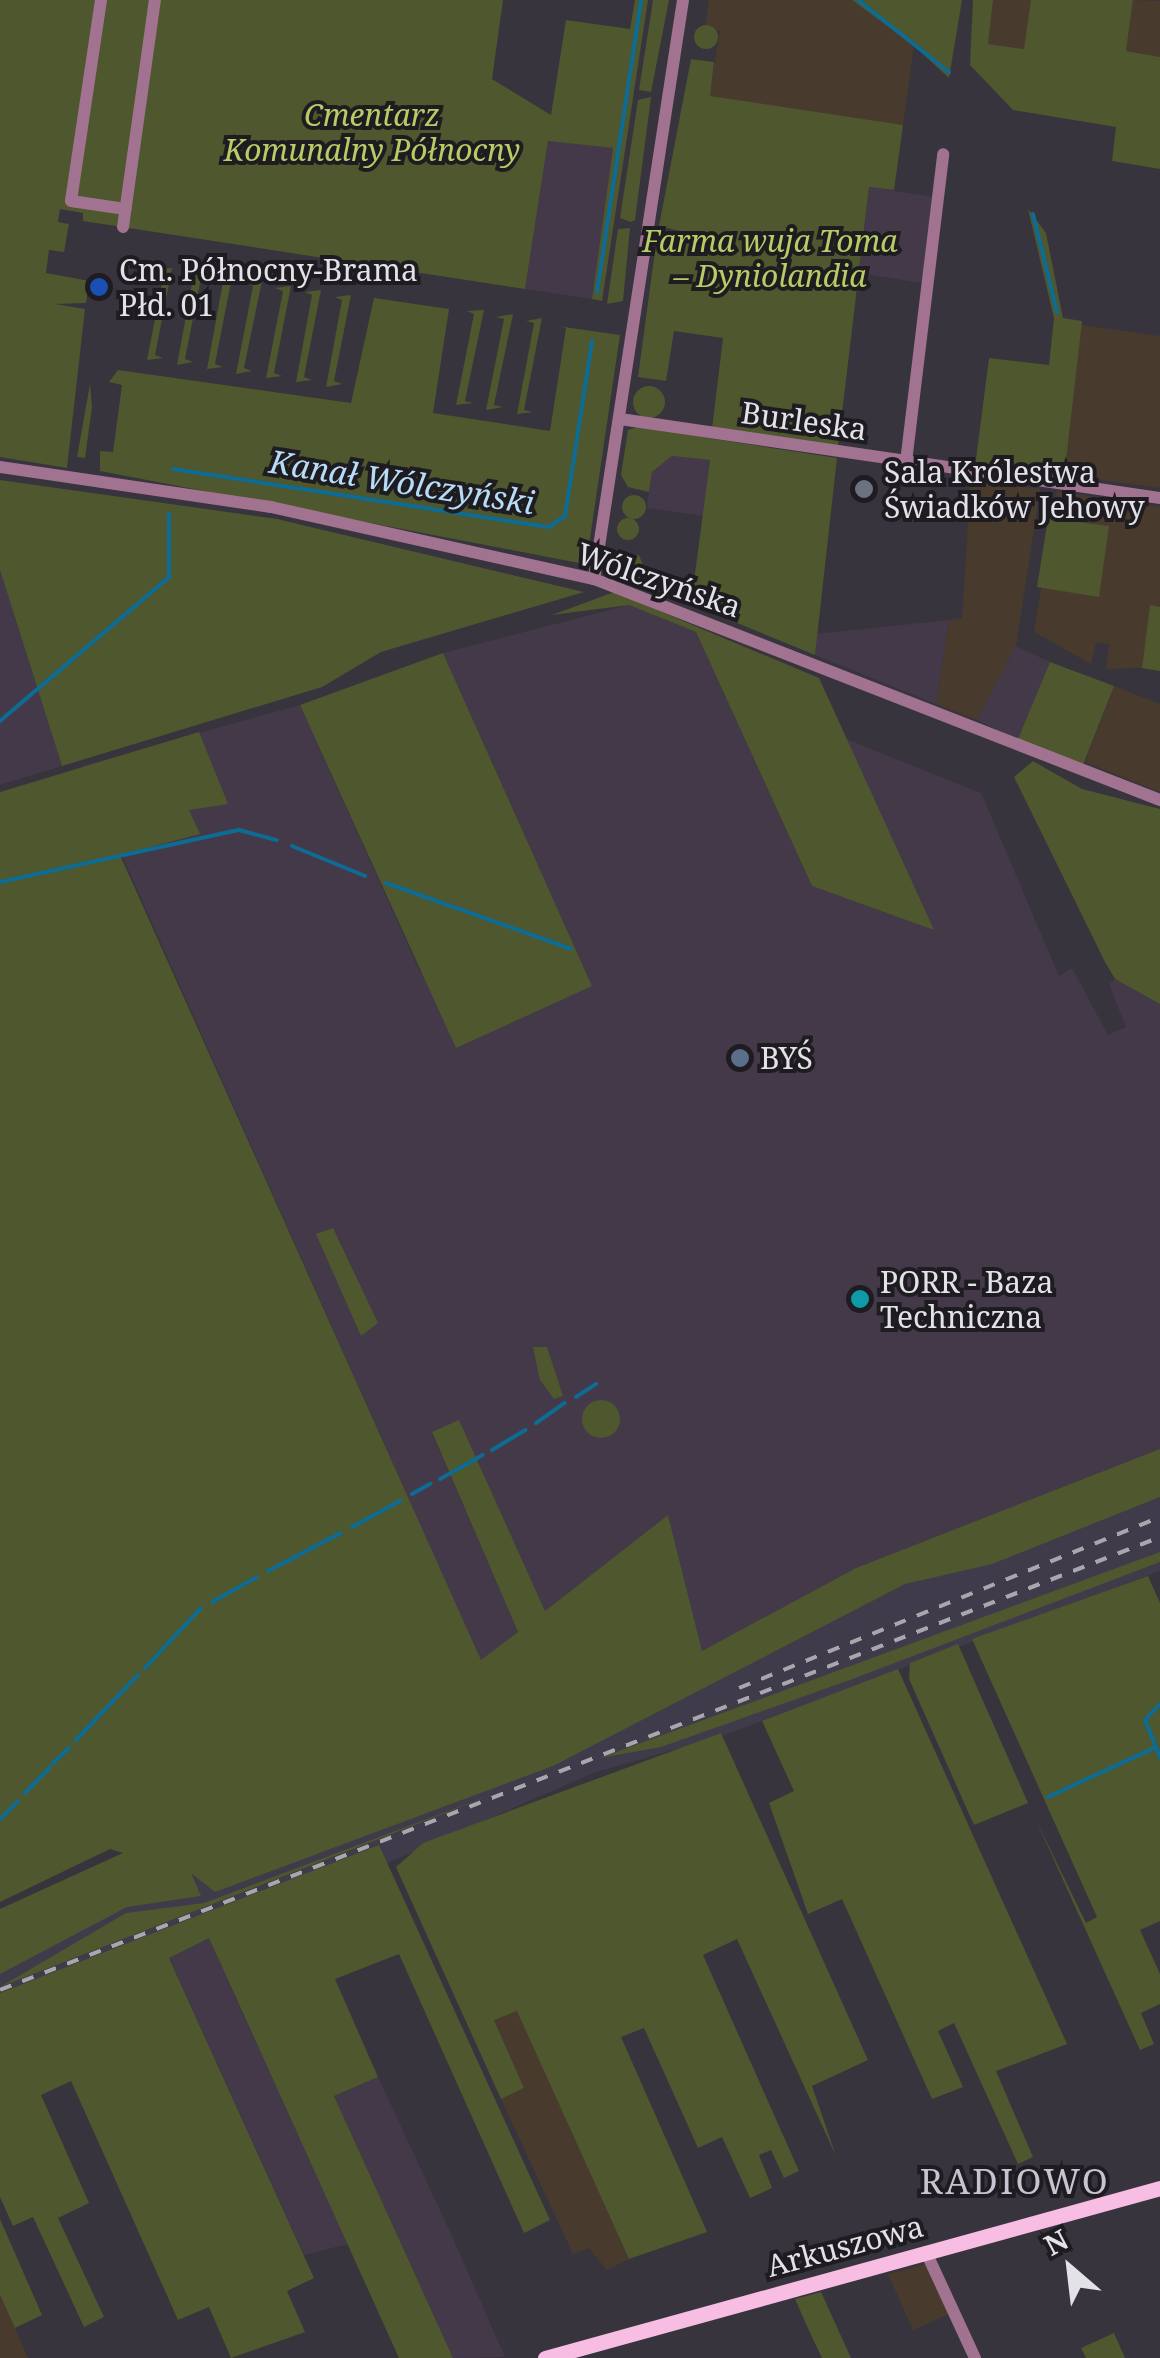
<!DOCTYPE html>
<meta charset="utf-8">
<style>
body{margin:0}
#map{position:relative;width:1160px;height:2358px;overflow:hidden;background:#37343d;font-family:"Noto Serif",serif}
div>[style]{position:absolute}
.commercial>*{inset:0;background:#483b2d}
.industrial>*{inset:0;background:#443948}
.built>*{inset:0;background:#403b4a}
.green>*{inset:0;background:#4e572d}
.round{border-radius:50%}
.stream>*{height:4px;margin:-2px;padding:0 2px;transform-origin:2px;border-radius:2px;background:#0d6b94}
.minor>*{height:12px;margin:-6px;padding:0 6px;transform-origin:6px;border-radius:6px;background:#a27391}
.major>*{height:15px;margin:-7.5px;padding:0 7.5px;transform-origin:7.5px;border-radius:7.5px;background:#f8bde2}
.rail>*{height:4px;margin-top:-2px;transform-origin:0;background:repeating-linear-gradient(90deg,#a9a7ae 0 12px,transparent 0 24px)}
.dots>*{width:28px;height:28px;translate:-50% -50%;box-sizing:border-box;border:5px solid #1e1c21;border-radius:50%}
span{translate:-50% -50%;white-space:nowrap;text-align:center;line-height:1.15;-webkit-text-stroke:8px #1e1c21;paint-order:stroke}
.park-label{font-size:30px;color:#b7cc65;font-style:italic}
.poi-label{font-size:30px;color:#e3e2e8}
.left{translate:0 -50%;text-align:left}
.street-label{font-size:30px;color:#e3e2e8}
.water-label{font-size:32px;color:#b6ddf5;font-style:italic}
.quarter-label{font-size:35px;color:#c7c4cf;letter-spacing:2.5px}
.north{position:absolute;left:1020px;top:2218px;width:100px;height:100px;-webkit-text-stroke:8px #1e1c21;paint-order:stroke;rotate:332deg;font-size:28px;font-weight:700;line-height:40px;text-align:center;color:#e3e2e8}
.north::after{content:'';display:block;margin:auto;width:35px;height:45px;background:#e3e2e8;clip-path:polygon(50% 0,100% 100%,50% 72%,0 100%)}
</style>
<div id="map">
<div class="commercial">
<i style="clip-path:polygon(709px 0,852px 0,914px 45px,903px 125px,709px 96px,720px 31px,705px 28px)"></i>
<i style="clip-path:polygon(993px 0,1031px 0,1025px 49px,987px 44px)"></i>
<i style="clip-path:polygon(1133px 0,1160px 1px,1160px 57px,1126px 51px)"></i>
<i style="clip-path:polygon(1081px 325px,1160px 336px,1160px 488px,1065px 475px)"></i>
<i style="clip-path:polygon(971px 478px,1040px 489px,1016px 646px,977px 720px,936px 704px,949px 620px,962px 618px)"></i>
<i style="clip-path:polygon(1057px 491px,1160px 507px,1160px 607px,1150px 606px,1142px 668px,1106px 669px,1109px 644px,1096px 642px,1091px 664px,1034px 632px)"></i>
<i style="clip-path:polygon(1114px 686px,1160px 704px,1160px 792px,1085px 762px)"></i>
<i style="clip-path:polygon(517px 2010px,629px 2259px,607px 2270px,589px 2248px,573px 2254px,501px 2099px,524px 2088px,494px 2019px)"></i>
<i style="clip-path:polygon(926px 2264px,949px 2314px,913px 2330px,888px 2274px)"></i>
<i style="clip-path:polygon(0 2295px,15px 2328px,28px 2358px,0 2358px)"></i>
</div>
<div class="industrial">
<i style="clip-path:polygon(548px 140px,613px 148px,592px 299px,525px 289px)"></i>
<i style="clip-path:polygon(869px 187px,934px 197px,922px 283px,859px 273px)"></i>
<i style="clip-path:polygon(672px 456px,710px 460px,704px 516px,647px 508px,652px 472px)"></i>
<i style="clip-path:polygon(0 570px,62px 766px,0 785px)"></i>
<i style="clip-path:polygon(629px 605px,696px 632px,812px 886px,933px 929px,846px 739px,981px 793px,1059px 976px,1072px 968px,1108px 1035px,1126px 1027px,1109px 984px,1115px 979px,1160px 1004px,1160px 1449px,856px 1568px,702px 1652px,668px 1515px,545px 1611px,459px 1421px,432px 1433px,518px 1632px,481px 1661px,82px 766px,300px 705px,420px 972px,592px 986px,443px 653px)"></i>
<i style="clip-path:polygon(949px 620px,936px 704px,815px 655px,816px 634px)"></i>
<i style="clip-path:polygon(1016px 646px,1050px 662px,1019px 740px,977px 720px)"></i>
<i style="clip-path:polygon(209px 1938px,242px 2012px,348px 2244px,304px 2255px,169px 1957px)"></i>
<i style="clip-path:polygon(378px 2077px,451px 2234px,505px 2357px,453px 2358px,334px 2096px)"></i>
</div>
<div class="built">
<i style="clip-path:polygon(1160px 1449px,1160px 1571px,722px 1736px,593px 1773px,0 2033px,0 1909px,123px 1853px,673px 1667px,856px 1568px)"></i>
</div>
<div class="green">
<i style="clip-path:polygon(0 0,503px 0,492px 79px,551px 115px,566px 20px,630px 29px,635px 0,648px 0,602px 301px,592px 299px,613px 148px,548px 141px,525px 289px,83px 221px,83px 213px,60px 209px,58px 222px,69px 224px,64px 252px,49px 250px,46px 273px,89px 281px,86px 303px,55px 304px,85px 309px,67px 468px,0 457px)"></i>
<i style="clip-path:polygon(653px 0,669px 0,651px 92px,639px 90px)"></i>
<i style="clip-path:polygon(852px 0,962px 0,949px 78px,913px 45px)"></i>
<i style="clip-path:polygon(973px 0,993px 0,988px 44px,1024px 49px,1031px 0,1133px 0,1126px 51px,1160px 57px,1160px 169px,1112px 161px,1116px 127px,1013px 110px,970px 65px)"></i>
<i class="round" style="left:694px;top:25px;width:24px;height:24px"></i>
<i style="clip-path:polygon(691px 59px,714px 62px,710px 96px,903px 125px,894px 190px,869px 187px,838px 447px,712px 429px,723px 338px,674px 331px,666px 381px,638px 377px,657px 236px,687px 240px,689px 233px,659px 226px)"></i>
<i style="clip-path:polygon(651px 97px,635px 220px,631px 222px,620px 218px,638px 100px)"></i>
<i style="clip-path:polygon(1028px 209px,1046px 233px,1063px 318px,1082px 321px,1064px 479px,975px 467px,989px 358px,1049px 365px,1054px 318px)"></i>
<i style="clip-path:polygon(630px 228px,623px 301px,607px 304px,618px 229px)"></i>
<i style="clip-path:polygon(172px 268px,155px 355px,163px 358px,147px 360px,164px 273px,156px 270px)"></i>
<i style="clip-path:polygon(202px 273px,185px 359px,193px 362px,177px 365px,193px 278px,186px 274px)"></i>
<i style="clip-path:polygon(232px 277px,215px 364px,223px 367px,207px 369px,223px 282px,215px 279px)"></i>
<i style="clip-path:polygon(262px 281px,244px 368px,252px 371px,236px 374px,253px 286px,245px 283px)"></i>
<i style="clip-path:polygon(291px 286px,274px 373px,282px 376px,266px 378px,283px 291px,275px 288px)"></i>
<i style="clip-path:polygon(321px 290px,304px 377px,312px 380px,296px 382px,312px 295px,305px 292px)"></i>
<i style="clip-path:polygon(351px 295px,334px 381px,342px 384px,326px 387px,342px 300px,335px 297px)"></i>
<i style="clip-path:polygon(374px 298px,449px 309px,433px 413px,550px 431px,566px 328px,557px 326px,620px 335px,588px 552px,579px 563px,100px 471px,100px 451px,113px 452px,122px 385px,109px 382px,118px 370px,351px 403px)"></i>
<i style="clip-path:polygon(484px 310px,465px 401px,473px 403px,456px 405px,474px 314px,467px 311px)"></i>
<i style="clip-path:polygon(513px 314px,494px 405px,503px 407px,486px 410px,504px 319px,496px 317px)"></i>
<i style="clip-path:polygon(542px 318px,524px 410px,533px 412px,517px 414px,534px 323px,526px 321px)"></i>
<i style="clip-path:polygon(90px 384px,92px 407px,85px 458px,77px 457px)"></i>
<i class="round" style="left:633px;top:386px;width:32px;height:32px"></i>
<i style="clip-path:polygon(637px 427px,837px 458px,815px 655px,691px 604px,710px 460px,672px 456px,652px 472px,649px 492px,628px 487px,621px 475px,628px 430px)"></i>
<i style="clip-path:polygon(0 480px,277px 519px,584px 592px,381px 652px,322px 687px,62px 766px,0 570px)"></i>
<i class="round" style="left:622px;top:495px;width:24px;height:24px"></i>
<i class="round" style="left:617px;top:518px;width:22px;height:22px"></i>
<i style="clip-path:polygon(1048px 518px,1109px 526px,1099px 597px,1037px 587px)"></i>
<i style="clip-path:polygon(614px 554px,639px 555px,652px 589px,618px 576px)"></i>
<i style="clip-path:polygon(614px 592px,819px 678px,934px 930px,812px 886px,696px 632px,629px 605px,552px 615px)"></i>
<i style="clip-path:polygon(1150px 605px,1160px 607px,1160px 671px,1142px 668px)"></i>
<i style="clip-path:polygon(443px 653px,592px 986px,456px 1048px,300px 705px)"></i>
<i style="clip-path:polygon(1050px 662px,1114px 686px,1083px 765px,1018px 739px)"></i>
<i style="clip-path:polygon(199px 732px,228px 804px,189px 810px,200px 834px,120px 855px,481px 1660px,518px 1632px,432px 1432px,459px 1420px,545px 1611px,668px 1515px,702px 1651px,856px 1568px,1160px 1449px,1160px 1497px,992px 1564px,905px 1584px,553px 1766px,215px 1892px,191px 1873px,201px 1896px,127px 1907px,0 1974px,0 1909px,123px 1853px,110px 1849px,0 1902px,0 792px)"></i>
<i style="clip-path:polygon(1033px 761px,1082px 789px,1160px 809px,1160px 1004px,1115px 979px,1105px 962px,1014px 777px)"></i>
<i style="clip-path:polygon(333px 1228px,378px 1323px,361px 1336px,316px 1234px)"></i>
<i style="clip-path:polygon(533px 1347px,547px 1347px,563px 1396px,554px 1399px,540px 1380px)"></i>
<i class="round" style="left:582px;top:1400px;width:38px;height:38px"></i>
<i style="clip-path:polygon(1160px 1552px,1160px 1562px,850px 1680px,661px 1747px,600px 1758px)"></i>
<i style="clip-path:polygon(1148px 1576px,1160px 1603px,1160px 1921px,1140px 1930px,1160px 1974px,1160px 2004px,1141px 2013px,1154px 2044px,1140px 2050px,1035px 1818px,1086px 1923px,1097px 1917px,972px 1639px)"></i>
<i style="clip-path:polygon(958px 1644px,1028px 1803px,974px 1825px,909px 1679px,910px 1663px)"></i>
<i style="clip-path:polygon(898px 1669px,1067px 2044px,996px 2071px,1033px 2157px,1018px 2164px,954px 2023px,938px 2031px,963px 2087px,932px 2099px,842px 1899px,808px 1914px,769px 1803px,794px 1791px,762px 1721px)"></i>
<i style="clip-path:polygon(721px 1733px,868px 2060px,812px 2086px,836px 2156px,737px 1939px,703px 1955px,799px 2171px,784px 2178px,771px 2150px,759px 2155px,772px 2188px,750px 2198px,722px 2137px,698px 2148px,644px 2028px,621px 2037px,707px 2232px,629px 2259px,517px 2011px,494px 2020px,524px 2088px,501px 2099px,396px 1867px,423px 1843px)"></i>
<i style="clip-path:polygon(493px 1794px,468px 1804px,0 1987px,126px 1913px,204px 1903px)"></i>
<i style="clip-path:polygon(379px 1845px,550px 2220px,524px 2233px,399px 1954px,335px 1979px,378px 2077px,334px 2096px,453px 2358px,399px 2358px,209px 1938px,169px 1958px,314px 2278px,287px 2291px,305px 2332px,231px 2358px,209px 2307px,178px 2320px,71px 2081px,41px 2095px,89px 2203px,58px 2218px,104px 2317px,84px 2327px,33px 2217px,13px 2226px,0 2197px,0 1993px)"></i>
<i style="clip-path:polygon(0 2219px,42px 2315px,15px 2328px,0 2295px)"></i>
<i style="clip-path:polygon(821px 2292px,851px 2358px,822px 2358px,811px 2335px,795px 2299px)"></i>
<i style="clip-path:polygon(1114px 2333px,1125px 2358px,1086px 2358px,1081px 2348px)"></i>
</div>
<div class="stream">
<i style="left:858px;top:0;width:116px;rotate:38.4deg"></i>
<i style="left:1033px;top:214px;width:101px;rotate:76.2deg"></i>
<i style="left:597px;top:292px;width:295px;rotate:-81.4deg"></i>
<i style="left:173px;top:469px;width:380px;rotate:8.8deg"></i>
<i style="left:549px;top:527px;width:19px;rotate:-35deg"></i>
<i style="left:565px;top:516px;width:177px;rotate:-81.2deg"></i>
<i style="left:0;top:721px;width:222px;rotate:-40.4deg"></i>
<i style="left:169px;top:577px;width:63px;rotate:-90deg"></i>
<i style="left:292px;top:846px;width:79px;rotate:22.3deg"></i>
<i style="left:0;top:882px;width:245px;rotate:-12.3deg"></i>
<i style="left:239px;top:830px;width:39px;rotate:15deg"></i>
<i style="left:386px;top:883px;width:196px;rotate:19.6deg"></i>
<i style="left:576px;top:1397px;width:24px;rotate:-33deg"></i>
<i style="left:536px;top:1423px;width:35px;rotate:-35deg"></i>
<i style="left:492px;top:1450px;width:39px;rotate:-31deg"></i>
<i style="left:440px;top:1479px;width:49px;rotate:-29.2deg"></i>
<i style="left:412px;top:1494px;width:21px;rotate:-29deg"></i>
<i style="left:352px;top:1527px;width:55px;rotate:-28.4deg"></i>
<i style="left:268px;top:1571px;width:82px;rotate:-27.5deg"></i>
<i style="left:212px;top:1602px;width:51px;rotate:-29.1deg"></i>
<i style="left:145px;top:1668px;width:82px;rotate:-47deg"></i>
<i style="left:1160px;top:1704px;width:22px;rotate:133deg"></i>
<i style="left:1145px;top:1720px;width:40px;rotate:68deg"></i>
<i style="left:76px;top:1740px;width:90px;rotate:-46.4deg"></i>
<i style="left:53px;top:1763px;width:22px;rotate:-43deg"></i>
<i style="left:25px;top:1793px;width:36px;rotate:-46deg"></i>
<i style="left:1048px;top:1797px;width:119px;rotate:-24.8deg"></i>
<i style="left:0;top:1819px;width:25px;rotate:-45deg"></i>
</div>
<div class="minor">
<i style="left:101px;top:0;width:203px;rotate:98.5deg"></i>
<i style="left:71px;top:201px;width:55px;rotate:8.4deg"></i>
<i style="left:123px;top:227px;width:229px;rotate:-82deg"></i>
<i style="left:620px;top:419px;width:546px;rotate:8.32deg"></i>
<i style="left:906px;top:462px;width:310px;rotate:-83.1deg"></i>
<i style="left:0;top:467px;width:274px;rotate:8.4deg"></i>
<i style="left:271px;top:507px;width:331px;rotate:12.6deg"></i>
<i style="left:594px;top:579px;width:608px;rotate:21.33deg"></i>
<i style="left:594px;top:579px;width:586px;rotate:-81.26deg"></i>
<i style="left:926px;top:2252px;width:117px;rotate:65.2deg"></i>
</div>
<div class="major">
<i style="left:545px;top:2358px;width:638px;rotate:-15.45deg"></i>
</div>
<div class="rail">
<i style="left:739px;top:1688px;width:454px;rotate:-22.1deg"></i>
<i style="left:0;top:1990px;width:1245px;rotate:-21.33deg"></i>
</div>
<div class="dots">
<i style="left:99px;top:287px;background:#1a4fb4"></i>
<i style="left:864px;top:489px;background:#6b7280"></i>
<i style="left:740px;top:1058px;background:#5c6f8a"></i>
<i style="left:860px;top:1299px;background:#0f9aa8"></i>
</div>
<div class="park-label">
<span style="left:372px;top:132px">Cmentarz<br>Komunalny Północny</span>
<span style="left:770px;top:258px">Farma wuja Toma<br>– Dyniolandia</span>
</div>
<div class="poi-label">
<span class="left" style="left:119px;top:287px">Cm. Północny-Brama<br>Płd. 01</span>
<span class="left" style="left:884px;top:489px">Sala Królestwa<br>Świadków Jehowy</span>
<span class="left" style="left:760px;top:1058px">BYŚ</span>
<span class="left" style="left:880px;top:1299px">PORR - Baza<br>Techniczna</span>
</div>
<div class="street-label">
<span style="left:804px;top:421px;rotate:8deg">Burleska</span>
<span style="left:659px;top:580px;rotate:19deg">Wólczyńska</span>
<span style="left:845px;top:2246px;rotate:-15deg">Arkuszowa</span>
</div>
<div class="water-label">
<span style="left:402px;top:482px;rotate:9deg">Kanał Wólczyński</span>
</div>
<div class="quarter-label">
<span style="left:1015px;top:2181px">RADIOWO</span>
</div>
<div class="north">N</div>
</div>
